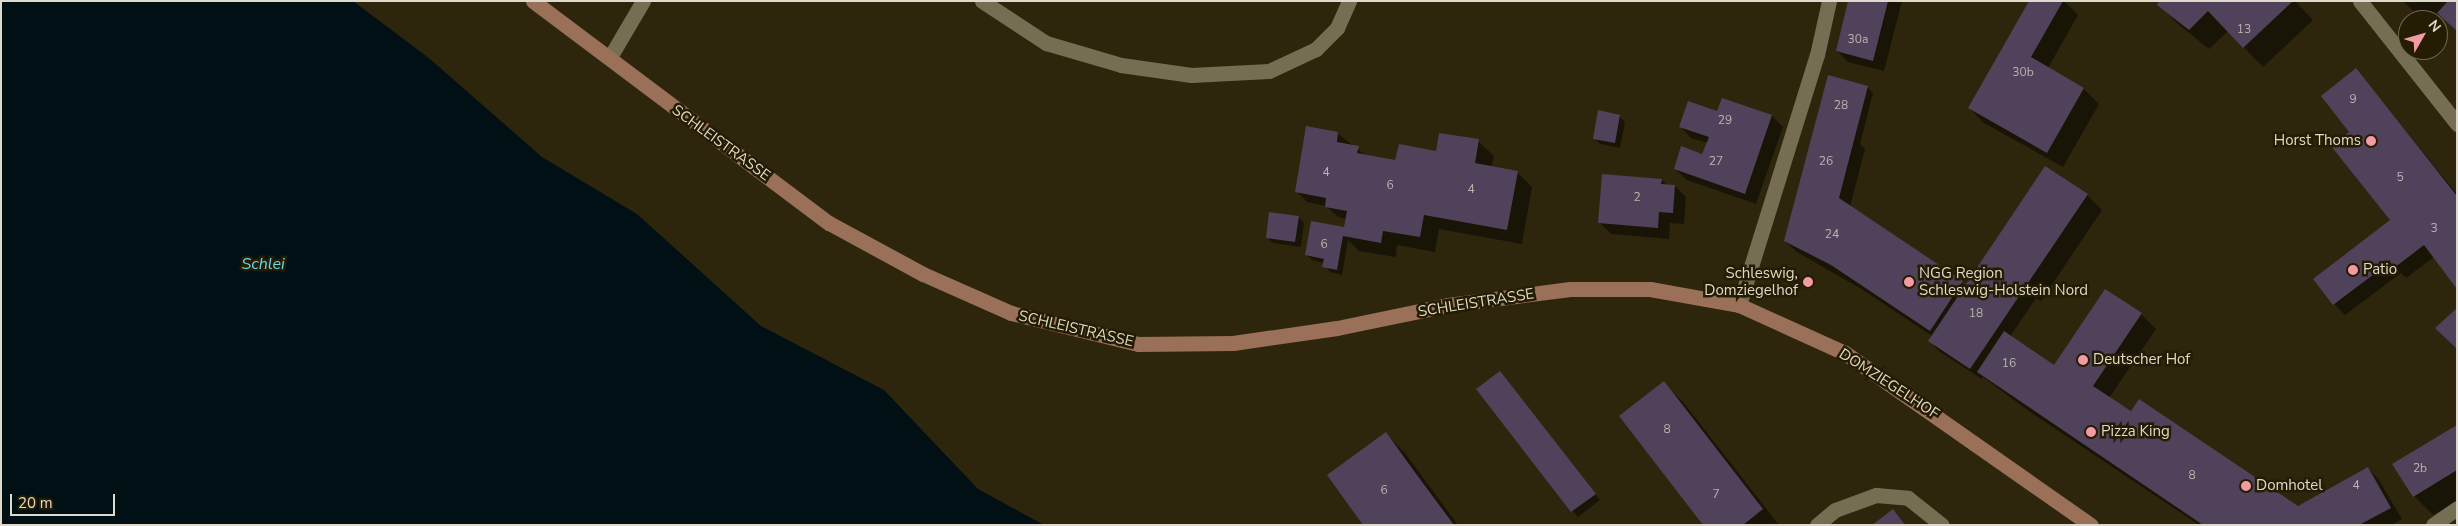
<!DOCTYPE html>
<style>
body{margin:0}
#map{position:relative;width:2458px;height:526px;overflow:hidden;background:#2e260c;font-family:"Nunito Sans",sans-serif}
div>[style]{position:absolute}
.water>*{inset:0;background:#001015}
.shadow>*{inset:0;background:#0007}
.building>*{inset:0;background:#50425a}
.street>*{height:15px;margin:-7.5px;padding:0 7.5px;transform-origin:7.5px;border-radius:7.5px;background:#766e52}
.secondary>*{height:15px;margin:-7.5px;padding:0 7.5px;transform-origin:7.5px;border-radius:7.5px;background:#9a7059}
.dots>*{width:14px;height:14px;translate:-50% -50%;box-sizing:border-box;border:2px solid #241c03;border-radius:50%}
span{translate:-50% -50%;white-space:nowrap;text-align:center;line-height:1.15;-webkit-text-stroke:5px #241c03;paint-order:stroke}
.number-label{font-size:12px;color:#bbb4af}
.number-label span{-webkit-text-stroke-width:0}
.poi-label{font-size:15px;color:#dfdacb}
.right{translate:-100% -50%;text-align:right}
.left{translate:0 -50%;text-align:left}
.street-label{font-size:15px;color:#dfdacb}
.water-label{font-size:16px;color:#67d6f2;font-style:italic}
.frame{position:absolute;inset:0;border:2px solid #dfdacb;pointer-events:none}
.north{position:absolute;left:2398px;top:10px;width:50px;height:50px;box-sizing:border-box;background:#241c03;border:1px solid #6f6853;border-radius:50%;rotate:52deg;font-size:14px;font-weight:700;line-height:20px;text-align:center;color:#dfdacb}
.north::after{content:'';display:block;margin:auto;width:18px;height:22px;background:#f49aa5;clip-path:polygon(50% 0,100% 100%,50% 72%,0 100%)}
.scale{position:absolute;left:10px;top:494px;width:105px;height:22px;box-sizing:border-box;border:2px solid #dfdacb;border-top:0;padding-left:6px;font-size:15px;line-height:18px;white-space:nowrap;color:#dfdacb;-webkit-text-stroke:4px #241c03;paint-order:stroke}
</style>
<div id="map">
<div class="water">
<i style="clip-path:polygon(1px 1px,353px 1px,430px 59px,542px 157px,637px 214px,761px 326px,884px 390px,978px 489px,1044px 525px,1px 525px)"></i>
</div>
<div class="shadow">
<i style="clip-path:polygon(1850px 1px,1902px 1px,1884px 71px,1848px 62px,1837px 51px)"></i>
<i style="clip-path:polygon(2030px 1px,2064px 1px,2078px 15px,2048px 68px,2084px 89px,2099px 104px,2063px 167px,1984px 123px,1969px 108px)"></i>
<i style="clip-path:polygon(2161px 1px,2295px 1px,2313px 20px,2263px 67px,2228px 31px,2209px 49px,2178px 24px,2159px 4px)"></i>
<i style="clip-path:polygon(2402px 1px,2457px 1px,2457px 31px,2440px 14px,2434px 20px,2424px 20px)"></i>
<i style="clip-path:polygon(2356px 70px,2457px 194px,2457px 288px,2434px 257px,2406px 278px,2401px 273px,2345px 315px,2334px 304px,2392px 221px,2351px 132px)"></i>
<i style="clip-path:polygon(1867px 87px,1873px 93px,1860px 144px,1865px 149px,1850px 207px,1966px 286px,2087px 195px,2102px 210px,2041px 301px,2036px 298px,2010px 337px,2054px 366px,2141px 314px,2156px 329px,2109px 398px,2297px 507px,2368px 468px,2379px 480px,2402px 519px,2392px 525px,2199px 525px,2030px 412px,1983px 377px,1982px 379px,1940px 352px,1929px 340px,1932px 336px,1863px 290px,1797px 252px,1785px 241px)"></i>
<i style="clip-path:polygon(1718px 113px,1772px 116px,1783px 127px,1756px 204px,1687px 180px,1675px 169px,1703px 155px,1708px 143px,1691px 138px,1680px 126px)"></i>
<i style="clip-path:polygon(1619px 116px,1625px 122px,1620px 148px,1600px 144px,1594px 138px)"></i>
<i style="clip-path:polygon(1337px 133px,1368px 157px,1396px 162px,1478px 141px,1494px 156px,1491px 168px,1517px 172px,1532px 187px,1522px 244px,1439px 229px,1435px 252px,1397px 245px,1396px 257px,1359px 251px,1348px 240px,1342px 275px,1330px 272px,1324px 263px,1312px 260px,1306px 254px,1344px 228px,1347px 219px,1338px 217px,1326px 206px,1307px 202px,1296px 191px)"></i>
<i style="clip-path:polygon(1661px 180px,1667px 185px,1675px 186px,1686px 197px,1684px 224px,1670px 223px,1669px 239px,1611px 234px,1600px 223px)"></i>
<i style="clip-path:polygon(1299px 218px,1304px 223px,1301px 247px,1273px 243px,1267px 237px)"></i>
<i style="clip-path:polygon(1500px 373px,1600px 500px,1578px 517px,1478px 390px)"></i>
<i style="clip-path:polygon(1664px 383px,1683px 402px,1779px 525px,1705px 525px)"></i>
<i style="clip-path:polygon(2457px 427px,2457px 501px,2433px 515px,2414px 496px)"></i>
<i style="clip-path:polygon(1386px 434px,1405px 453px,1458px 525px,1365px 525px)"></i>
</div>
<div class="building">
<i style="clip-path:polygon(1848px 1px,1888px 1px,1873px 61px,1836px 51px)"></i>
<i style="clip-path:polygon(2029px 1px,2063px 1px,2031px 57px,2084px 88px,2047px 153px,1968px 108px)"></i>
<i style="clip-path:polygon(2159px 1px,2293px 1px,2243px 48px,2208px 11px,2189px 30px,2157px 5px)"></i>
<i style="clip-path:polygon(2448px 1px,2457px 1px,2457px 31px,2437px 13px)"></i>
<i style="clip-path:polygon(2356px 68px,2457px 196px,2457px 289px,2424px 245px,2394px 268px,2390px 262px,2333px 305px,2313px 279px,2390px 220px,2331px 146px,2349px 132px,2321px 96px)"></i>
<i style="clip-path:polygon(1828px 75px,1868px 86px,1839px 198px,1963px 281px,1930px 331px,1831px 265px,1784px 241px)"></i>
<i style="clip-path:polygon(1722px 98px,1772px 115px,1745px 194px,1674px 169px,1681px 146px,1702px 154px,1709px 137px,1679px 127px,1688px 101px,1717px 111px)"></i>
<i style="clip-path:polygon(1598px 110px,1620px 115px,1615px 143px,1593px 139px)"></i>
<i style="clip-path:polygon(1306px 126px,1338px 132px,1337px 142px,1359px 146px,1357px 153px,1395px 160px,1399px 144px,1436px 151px,1439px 133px,1479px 139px,1475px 163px,1518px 171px,1507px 230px,1424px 215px,1420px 237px,1383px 231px,1381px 243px,1343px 236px,1337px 270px,1322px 267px,1324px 259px,1305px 255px,1311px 221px,1344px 227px,1347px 211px,1325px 207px,1326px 198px,1295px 192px)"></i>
<i style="clip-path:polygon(2045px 166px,2088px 194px,1970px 369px,1928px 341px)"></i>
<i style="clip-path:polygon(1602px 174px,1662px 179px,1661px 184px,1675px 185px,1673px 213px,1659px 212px,1658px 228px,1598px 223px)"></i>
<i style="clip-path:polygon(1269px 212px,1299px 216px,1295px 242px,1266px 238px)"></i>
<i style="clip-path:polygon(2105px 289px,2142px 313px,2093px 386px,2131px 411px,2139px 399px,2298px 506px,2368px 467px,2391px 508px,2359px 525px,2203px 525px,1977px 372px,2004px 331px,2054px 365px)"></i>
<i style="clip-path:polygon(2457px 308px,2457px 349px,2435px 328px)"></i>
<i style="clip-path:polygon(1500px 371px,1596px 494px,1571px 512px,1476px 389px)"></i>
<i style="clip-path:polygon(1664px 381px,1763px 509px,1743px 525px,1703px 525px,1619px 416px)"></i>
<i style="clip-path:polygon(2457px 425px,2457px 470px,2413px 497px,2392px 464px)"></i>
<i style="clip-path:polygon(1386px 432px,1414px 471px,1454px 525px,1363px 525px,1327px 475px)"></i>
<i style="clip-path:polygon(1893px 509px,1905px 525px,1872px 525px)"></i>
</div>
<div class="street">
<i style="left:982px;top:1px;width:77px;rotate:33.3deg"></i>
<i style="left:1046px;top:43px;width:78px;rotate:16.3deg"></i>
<i style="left:1121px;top:65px;width:71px;rotate:8.1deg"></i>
<i style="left:1191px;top:75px;width:78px;rotate:-2.9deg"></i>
<i style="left:1269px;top:71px;width:52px;rotate:-25.1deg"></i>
<i style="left:1316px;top:49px;width:30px;rotate:-45deg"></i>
<i style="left:1337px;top:28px;width:30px;rotate:-66deg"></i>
<i style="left:2360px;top:1px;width:157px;rotate:51.7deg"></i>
<i style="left:610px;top:57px;width:65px;rotate:-59.5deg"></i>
<i style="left:1739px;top:305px;width:262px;rotate:-72.7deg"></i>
<i style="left:1817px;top:55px;width:55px;rotate:-77.5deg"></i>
<i style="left:1817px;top:525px;width:23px;rotate:-40deg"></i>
<i style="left:1835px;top:510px;width:44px;rotate:-20.1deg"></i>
<i style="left:1876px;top:495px;width:32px;rotate:5deg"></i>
<i style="left:1908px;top:498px;width:43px;rotate:38.5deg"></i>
<i style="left:2433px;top:525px;width:29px;rotate:-35deg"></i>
</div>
<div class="secondary">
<i style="left:533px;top:1px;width:370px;rotate:36.9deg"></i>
<i style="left:829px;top:223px;width:107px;rotate:28.5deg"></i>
<i style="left:923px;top:274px;width:96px;rotate:23.9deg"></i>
<i style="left:1011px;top:313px;width:131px;rotate:13.7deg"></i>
<i style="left:1138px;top:344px;width:95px;rotate:-0.6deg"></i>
<i style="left:1233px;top:343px;width:105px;rotate:-8.2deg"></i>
<i style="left:1337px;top:328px;width:113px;rotate:-11.7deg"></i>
<i style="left:1448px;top:305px;width:123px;rotate:-7.5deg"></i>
<i style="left:1570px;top:289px;width:80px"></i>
<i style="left:1650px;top:289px;width:90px;rotate:10.2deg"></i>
<i style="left:1739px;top:305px;width:116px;rotate:24.4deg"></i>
<i style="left:1845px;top:353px;width:300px;rotate:35deg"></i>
</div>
<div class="dots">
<i style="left:2371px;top:141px;background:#f49aa5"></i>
<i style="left:2353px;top:270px;background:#f49aa5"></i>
<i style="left:1808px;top:282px;background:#f49aa5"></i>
<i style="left:1909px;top:282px;background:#f49aa5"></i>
<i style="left:2083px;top:360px;background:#f49aa5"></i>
<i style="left:2091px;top:432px;background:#f49aa5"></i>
<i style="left:2246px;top:486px;background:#f49aa5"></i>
</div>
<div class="number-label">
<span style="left:2244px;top:30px">13</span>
<span style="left:1858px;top:40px">30a</span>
<span style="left:2023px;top:73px">30b</span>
<span style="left:2353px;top:100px">9</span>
<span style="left:1841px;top:106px">28</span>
<span style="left:1725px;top:121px">29</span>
<span style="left:1716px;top:162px">27</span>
<span style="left:1826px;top:162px">26</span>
<span style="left:1326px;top:173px">4</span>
<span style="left:2400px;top:178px">5</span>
<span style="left:1390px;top:186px">6</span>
<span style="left:1471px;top:190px">4</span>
<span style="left:1637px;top:198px">2</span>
<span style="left:2434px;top:229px">3</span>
<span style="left:1832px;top:235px">24</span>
<span style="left:1324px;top:245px">6</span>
<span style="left:1976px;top:314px">18</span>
<span style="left:2009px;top:364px">16</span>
<span style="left:1667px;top:430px">8</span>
<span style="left:2420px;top:469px">2b</span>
<span style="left:2192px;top:476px">8</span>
<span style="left:2356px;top:486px">4</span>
<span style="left:1384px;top:491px">6</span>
<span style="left:1716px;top:495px">7</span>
</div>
<div class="poi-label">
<span class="right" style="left:2361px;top:141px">Horst Thoms</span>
<span class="left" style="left:2363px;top:270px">Patio</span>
<span class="right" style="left:1798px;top:282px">Schleswig,<br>Domziegelhof</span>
<span class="left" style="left:1919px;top:282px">NGG Region<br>Schleswig-Holstein Nord</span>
<span class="left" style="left:2093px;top:360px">Deutscher Hof</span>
<span class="left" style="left:2101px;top:432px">Pizza King</span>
<span class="left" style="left:2256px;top:486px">Domhotel</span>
</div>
<div class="street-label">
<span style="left:721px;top:143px;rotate:36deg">SCHLEISTRASSE</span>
<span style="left:1476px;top:303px;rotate:-9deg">SCHLEISTRASSE</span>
<span style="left:1076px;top:329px;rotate:13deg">SCHLEISTRASSE</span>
<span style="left:1889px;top:384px;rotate:33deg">DOMZIEGELHOF</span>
</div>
<div class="water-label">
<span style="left:263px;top:264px">Schlei</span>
</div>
<div class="frame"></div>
<div class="north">N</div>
<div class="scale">20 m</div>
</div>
